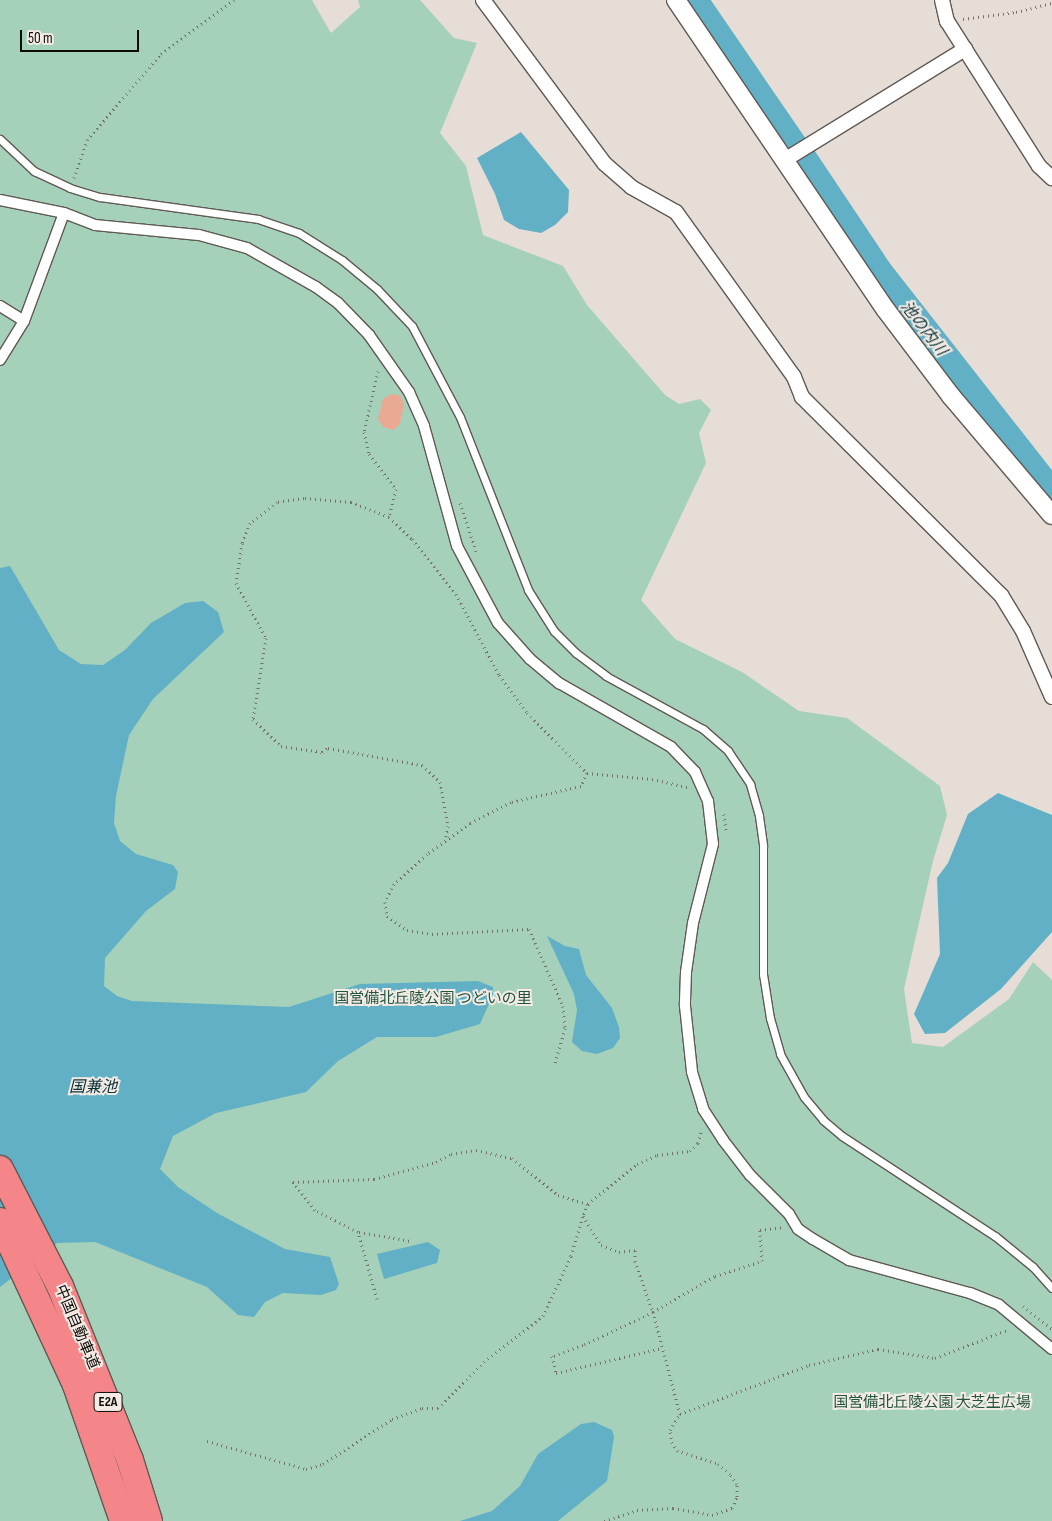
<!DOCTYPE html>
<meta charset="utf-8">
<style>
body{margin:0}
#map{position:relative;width:1052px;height:1521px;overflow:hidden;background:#e6ddd7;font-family:"Sofia Sans Condensed","Noto Sans JP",sans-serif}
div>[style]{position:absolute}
.green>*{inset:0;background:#a5d1ba}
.water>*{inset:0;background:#61b0c5}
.river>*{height:29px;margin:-14.5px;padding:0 14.5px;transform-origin:14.5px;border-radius:14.5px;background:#61b0c5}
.building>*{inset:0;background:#eaa992}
.path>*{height:3px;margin-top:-1.5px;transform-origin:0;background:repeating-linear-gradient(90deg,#75706c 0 1px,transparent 0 5px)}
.roads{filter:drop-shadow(1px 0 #605954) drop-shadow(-1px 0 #605954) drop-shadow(0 1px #605954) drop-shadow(0 -1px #605954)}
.service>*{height:7px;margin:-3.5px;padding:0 3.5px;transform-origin:3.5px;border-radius:3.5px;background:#fff}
.pedestrian>*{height:10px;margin:-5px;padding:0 5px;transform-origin:5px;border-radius:5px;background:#fff}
.minor>*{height:14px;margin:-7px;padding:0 7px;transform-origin:7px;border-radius:7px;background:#fff}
.tertiary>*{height:18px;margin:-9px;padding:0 9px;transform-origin:9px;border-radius:9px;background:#fff}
.motorway>*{height:26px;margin:-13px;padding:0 13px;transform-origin:13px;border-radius:13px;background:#f4868a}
span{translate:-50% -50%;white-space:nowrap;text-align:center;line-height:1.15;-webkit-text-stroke:4px #f3ebe4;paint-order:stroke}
.shield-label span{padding:1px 4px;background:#f3ebe4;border:1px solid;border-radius:4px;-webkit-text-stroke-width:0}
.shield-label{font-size:14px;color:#0e0c0a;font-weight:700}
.park-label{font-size:15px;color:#20543e}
.street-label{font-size:15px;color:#0e0c0a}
.water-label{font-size:16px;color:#09313a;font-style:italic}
.scale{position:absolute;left:20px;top:30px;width:119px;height:22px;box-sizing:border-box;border:2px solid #0e0c0a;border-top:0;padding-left:6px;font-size:15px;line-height:18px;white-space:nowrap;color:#0e0c0a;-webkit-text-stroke:4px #f3ebe4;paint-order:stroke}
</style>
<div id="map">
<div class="green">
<i style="clip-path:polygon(0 0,312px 0,331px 33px,360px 7px,358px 0,420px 0,454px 38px,477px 43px,440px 133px,466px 166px,483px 235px,563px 266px,587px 305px,665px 395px,679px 404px,700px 399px,711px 410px,699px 433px,706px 463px,641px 600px,675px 639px,742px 672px,799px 711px,847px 718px,940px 786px,947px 815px,933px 861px,904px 989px,912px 1043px,943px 1047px,1009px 999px,1033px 962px,1052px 980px,1052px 1521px,0 1521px)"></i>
</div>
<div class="water">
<i style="clip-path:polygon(521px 132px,569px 190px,568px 212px,555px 225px,541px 233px,519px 229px,504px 220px,495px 194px,477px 158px)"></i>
<i style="clip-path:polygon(10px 566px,59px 650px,81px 664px,103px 665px,125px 650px,151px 623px,185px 603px,203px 601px,218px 612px,224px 632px,153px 699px,129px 735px,116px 796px,114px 823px,120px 841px,136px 854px,173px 865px,178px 872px,175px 889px,146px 911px,105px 958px,104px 986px,117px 996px,132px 1001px,289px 1007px,360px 984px,478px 981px,493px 987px,493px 995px,480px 1024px,436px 1037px,377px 1037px,338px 1061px,306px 1092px,216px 1113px,173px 1136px,160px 1169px,178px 1187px,217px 1213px,285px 1249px,330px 1257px,339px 1284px,336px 1290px,321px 1295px,283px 1293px,265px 1302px,254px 1317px,238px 1315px,207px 1287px,95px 1242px,57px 1243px,0 1287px,0 568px)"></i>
<i style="clip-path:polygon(998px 793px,1052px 815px,1052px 932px,1001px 989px,945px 1033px,925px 1034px,914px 1014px,940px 954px,937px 878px,948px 863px,968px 814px)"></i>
<i style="clip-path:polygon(547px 936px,565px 946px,579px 949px,586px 975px,612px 1008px,619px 1027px,620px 1038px,613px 1048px,597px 1054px,582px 1051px,572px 1042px,577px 1010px,574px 994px)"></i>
<i style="clip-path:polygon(428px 1242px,440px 1250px,437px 1263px,384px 1279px,377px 1254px)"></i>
<i style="clip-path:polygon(594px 1422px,612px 1430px,614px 1437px,607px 1481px,558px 1521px,460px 1521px,492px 1511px,520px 1486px,538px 1454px,581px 1424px)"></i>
</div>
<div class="river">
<i style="left:693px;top:0;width:177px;rotate:55.6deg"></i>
<i style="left:802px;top:158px;width:137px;rotate:56.3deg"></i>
<i style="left:878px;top:272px;width:282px;rotate:51.9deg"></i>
</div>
<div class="building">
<i style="clip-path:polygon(391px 394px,401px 396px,404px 405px,400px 424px,393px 430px,383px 427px,378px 419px,383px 399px)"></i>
</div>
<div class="path">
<i style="left:963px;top:19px;width:53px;rotate:-7.5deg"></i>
<i style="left:1016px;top:12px;width:37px;rotate:-14deg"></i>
<i style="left:74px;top:178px;width:40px;rotate:-71.1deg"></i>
<i style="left:87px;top:140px;width:113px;rotate:-49.3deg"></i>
<i style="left:161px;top:54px;width:91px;rotate:-36.5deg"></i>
<i style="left:378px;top:371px;width:63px;rotate:102.9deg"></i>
<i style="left:364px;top:432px;width:23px;rotate:77deg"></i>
<i style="left:369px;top:454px;width:44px;rotate:52.4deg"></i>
<i style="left:396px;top:489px;width:29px;rotate:104deg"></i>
<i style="left:389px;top:517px;width:32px;rotate:44deg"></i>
<i style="left:412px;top:539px;width:70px;rotate:51.3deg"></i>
<i style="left:456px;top:594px;width:92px;rotate:62deg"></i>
<i style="left:499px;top:675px;width:47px;rotate:53.6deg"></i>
<i style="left:527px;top:713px;width:85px;rotate:45deg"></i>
<i style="left:587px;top:773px;width:14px;rotate:115deg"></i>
<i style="left:581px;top:786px;width:72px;rotate:167.1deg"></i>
<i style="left:511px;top:802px;width:46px;rotate:152.9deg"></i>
<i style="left:470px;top:823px;width:53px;rotate:144.2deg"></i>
<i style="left:427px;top:854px;width:45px;rotate:137.7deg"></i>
<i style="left:394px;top:884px;width:20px;rotate:117deg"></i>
<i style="left:385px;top:902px;width:14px;rotate:82deg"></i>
<i style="left:387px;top:916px;width:24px;rotate:35deg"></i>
<i style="left:407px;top:930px;width:25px;rotate:9deg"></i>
<i style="left:432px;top:934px;width:97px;rotate:-3deg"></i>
<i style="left:529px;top:929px;width:84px;rotate:66.2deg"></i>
<i style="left:563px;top:1006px;width:22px;rotate:85deg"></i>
<i style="left:565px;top:1028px;width:36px;rotate:106deg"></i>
<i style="left:460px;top:503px;width:51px;rotate:71.6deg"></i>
<i style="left:389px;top:517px;width:41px;rotate:-158.5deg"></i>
<i style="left:351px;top:502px;width:47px;rotate:-175.1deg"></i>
<i style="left:304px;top:498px;width:27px;rotate:172deg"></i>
<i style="left:277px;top:502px;width:34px;rotate:142deg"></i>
<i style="left:250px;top:523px;width:22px;rotate:112deg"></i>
<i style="left:242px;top:543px;width:40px;rotate:98.5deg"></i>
<i style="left:236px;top:583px;width:63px;rotate:61.4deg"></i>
<i style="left:266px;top:638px;width:82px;rotate:99.1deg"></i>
<i style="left:253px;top:719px;width:39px;rotate:44deg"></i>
<i style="left:281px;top:746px;width:41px;rotate:8.3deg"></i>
<i style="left:322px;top:752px;width:7px;rotate:-34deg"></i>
<i style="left:328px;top:748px;width:96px;rotate:10.3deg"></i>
<i style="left:422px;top:765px;width:25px;rotate:43deg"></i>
<i style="left:440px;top:782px;width:45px;rotate:79.7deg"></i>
<i style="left:448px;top:826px;width:15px;rotate:101deg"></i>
<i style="left:587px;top:773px;width:65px;rotate:5.3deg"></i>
<i style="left:652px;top:779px;width:40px;rotate:13deg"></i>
<i style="left:724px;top:814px;width:16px;rotate:83deg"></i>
<i style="left:588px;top:1204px;width:13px;rotate:113deg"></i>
<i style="left:583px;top:1216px;width:34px;rotate:58deg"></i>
<i style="left:601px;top:1245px;width:19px;rotate:21deg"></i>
<i style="left:619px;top:1252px;width:16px;rotate:-7deg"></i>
<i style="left:635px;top:1250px;width:11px;rotate:90deg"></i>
<i style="left:635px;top:1261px;width:54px;rotate:70.6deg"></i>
<i style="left:653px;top:1312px;width:77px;rotate:154.8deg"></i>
<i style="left:583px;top:1345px;width:33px;rotate:160deg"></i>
<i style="left:552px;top:1356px;width:17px;rotate:77deg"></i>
<i style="left:556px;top:1373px;width:109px;rotate:-13.3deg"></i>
<i style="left:359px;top:1232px;width:53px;rotate:9.8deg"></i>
<i style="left:377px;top:1299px;width:70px;rotate:-105.8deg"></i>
<i style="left:358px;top:1232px;width:48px;rotate:-152.9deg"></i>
<i style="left:315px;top:1210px;width:36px;rotate:-128deg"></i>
<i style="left:293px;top:1182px;width:81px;rotate:-2.1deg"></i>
<i style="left:374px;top:1179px;width:64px;rotate:-15.3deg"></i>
<i style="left:436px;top:1162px;width:17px;rotate:-28deg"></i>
<i style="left:451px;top:1154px;width:25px;rotate:-9deg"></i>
<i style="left:476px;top:1150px;width:37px;rotate:13deg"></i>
<i style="left:512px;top:1158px;width:59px;rotate:38.8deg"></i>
<i style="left:558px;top:1195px;width:31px;rotate:17deg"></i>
<i style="left:588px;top:1204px;width:63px;rotate:-39.2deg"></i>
<i style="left:637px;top:1164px;width:22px;rotate:-24deg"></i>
<i style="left:657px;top:1155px;width:33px;rotate:-7deg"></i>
<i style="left:690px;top:1151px;width:11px;rotate:-45deg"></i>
<i style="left:698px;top:1143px;width:15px;rotate:-74deg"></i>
<i style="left:1023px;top:1306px;width:37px;rotate:38deg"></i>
<i style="left:680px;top:1414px;width:106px;rotate:-104.8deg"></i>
<i style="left:653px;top:1312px;width:72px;rotate:-30.1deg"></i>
<i style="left:715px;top:1276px;width:49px;rotate:-17.7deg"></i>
<i style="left:762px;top:1261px;width:31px;rotate:-94deg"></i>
<i style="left:760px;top:1230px;width:24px;rotate:-7deg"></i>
<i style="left:207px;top:1441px;width:103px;rotate:15.8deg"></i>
<i style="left:306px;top:1469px;width:18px;rotate:-16deg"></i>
<i style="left:323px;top:1464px;width:82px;rotate:-33.1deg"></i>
<i style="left:392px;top:1419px;width:32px;rotate:-20deg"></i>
<i style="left:422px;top:1408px;width:16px"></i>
<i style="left:438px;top:1408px;width:65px;rotate:-45deg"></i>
<i style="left:484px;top:1362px;width:75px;rotate:-37.9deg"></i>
<i style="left:543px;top:1316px;width:66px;rotate:-65deg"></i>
<i style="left:571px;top:1256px;width:42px;rotate:-73.3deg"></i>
<i style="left:604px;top:1521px;width:35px;rotate:-18deg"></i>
<i style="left:637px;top:1510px;width:36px;rotate:-3deg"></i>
<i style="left:673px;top:1508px;width:40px;rotate:10deg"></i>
<i style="left:712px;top:1515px;width:21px;rotate:-19deg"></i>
<i style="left:732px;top:1508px;width:12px;rotate:-66deg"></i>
<i style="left:737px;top:1497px;width:13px;rotate:-90deg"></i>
<i style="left:737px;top:1484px;width:12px;rotate:-125deg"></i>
<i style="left:730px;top:1474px;width:18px;rotate:-142deg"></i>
<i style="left:716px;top:1463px;width:40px;rotate:-162deg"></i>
<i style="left:678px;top:1451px;width:10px;rotate:-127deg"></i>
<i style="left:672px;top:1443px;width:13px;rotate:-99deg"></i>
<i style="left:670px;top:1430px;width:19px;rotate:-58deg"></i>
<i style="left:680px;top:1414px;width:138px;rotate:-20.8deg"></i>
<i style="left:809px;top:1365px;width:71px;rotate:-13.1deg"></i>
<i style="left:878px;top:1349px;width:58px;rotate:9deg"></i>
<i style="left:935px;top:1358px;width:80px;rotate:-21.1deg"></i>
</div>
<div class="roads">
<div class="service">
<i style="left:0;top:139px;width:47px;rotate:43.3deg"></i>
<i style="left:34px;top:171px;width:40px;rotate:25deg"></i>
<i style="left:70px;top:188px;width:31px;rotate:17deg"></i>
<i style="left:100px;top:197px;width:160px;rotate:7.9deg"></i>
<i style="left:258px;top:219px;width:43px;rotate:18.9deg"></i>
<i style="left:299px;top:233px;width:51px;rotate:32.1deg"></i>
<i style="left:342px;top:260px;width:45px;rotate:39.6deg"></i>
<i style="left:377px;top:289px;width:51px;rotate:46.6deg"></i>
<i style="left:412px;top:326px;width:103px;rotate:62.2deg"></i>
<i style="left:460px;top:417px;width:186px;rotate:68.5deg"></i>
<i style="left:528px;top:590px;width:49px;rotate:57.6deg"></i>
<i style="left:554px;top:631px;width:31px;rotate:45deg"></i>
<i style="left:576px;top:653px;width:38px;rotate:37deg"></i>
<i style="left:606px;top:676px;width:111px;rotate:28.7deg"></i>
<i style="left:703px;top:729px;width:33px;rotate:41deg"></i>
<i style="left:728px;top:751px;width:40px;rotate:56deg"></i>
<i style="left:750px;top:784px;width:33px;rotate:74deg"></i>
<i style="left:759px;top:816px;width:30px;rotate:82deg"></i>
<i style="left:763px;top:846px;width:128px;rotate:90deg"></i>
<i style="left:763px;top:974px;width:45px;rotate:81deg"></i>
<i style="left:770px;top:1018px;width:37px;rotate:74deg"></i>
<i style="left:780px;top:1054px;width:49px;rotate:60.8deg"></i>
<i style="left:804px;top:1097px;width:30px;rotate:50deg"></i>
<i style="left:823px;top:1120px;width:25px;rotate:40deg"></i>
<i style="left:842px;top:1136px;width:183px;rotate:33.2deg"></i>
<i style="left:995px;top:1236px;width:49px;rotate:39.2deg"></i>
<i style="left:1033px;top:1267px;width:28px;rotate:48deg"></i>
</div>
<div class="pedestrian">
<i style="left:0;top:200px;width:65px;rotate:11.5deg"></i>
<i style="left:64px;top:213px;width:33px;rotate:21deg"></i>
<i style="left:95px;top:225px;width:104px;rotate:5.5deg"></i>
<i style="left:199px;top:235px;width:50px;rotate:15.2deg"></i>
<i style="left:247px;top:248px;width:79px;rotate:29.5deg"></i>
<i style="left:316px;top:287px;width:27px;rotate:36deg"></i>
<i style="left:338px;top:303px;width:45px;rotate:45.9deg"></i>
<i style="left:369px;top:335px;width:70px;rotate:54.9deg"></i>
<i style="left:409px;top:392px;width:37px;rotate:66deg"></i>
<i style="left:424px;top:426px;width:124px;rotate:74.6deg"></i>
<i style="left:457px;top:546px;width:87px;rotate:62deg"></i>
<i style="left:498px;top:623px;width:48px;rotate:48.4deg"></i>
<i style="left:530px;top:659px;width:38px;rotate:40deg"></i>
<i style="left:559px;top:683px;width:129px;rotate:29.7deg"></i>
<i style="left:671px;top:747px;width:35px;rotate:46deg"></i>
<i style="left:695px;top:772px;width:32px;rotate:66deg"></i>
<i style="left:708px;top:801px;width:43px;rotate:83.4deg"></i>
<i style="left:713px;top:844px;width:81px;rotate:104.2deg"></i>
<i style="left:693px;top:923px;width:49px;rotate:98.1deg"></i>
<i style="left:686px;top:972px;width:34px;rotate:92deg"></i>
<i style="left:685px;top:1006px;width:66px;rotate:83.9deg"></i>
<i style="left:692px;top:1072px;width:39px;rotate:73deg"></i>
<i style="left:703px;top:1109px;width:37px;rotate:57deg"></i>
<i style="left:723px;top:1140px;width:44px;rotate:52.4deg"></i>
<i style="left:750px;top:1175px;width:55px;rotate:45deg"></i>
<i style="left:789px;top:1214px;width:17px;rotate:59deg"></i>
<i style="left:798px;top:1229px;width:18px;rotate:34deg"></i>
<i style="left:813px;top:1239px;width:42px;rotate:30.3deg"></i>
<i style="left:849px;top:1260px;width:125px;rotate:15.3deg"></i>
<i style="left:970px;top:1293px;width:31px;rotate:22deg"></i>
<i style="left:999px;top:1305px;width:69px;rotate:39.7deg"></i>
<i style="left:0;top:306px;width:28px;rotate:32deg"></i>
<i style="left:0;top:360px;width:46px;rotate:-58.4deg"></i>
<i style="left:24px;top:321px;width:115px;rotate:-69.7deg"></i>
</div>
<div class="minor">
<i style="left:483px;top:0;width:204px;rotate:53.4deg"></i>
<i style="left:605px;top:164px;width:35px;rotate:41deg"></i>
<i style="left:631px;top:187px;width:51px;rotate:29.1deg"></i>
<i style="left:676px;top:212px;width:203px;rotate:54.4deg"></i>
<i style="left:794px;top:377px;width:22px;rotate:68deg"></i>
<i style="left:802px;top:397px;width:281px;rotate:44.9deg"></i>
<i style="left:1001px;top:595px;width:42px;rotate:58.6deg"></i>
<i style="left:1023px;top:631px;width:72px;rotate:66.3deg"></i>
<i style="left:942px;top:0;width:22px;rotate:77deg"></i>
<i style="left:947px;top:21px;width:172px;rotate:57.6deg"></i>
<i style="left:1039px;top:166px;width:18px;rotate:43deg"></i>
<i style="left:783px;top:161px;width:214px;rotate:-31.6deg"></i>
</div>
<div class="tertiary">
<i style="left:676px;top:0;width:374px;rotate:55.9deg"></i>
<i style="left:886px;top:310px;width:108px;rotate:52.9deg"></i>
<i style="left:951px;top:396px;width:156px;rotate:49.7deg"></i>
</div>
<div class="motorway">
<i style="left:0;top:1169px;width:131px;rotate:62.9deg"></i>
<i style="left:60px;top:1286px;width:188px;rotate:68.1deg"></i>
<i style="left:130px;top:1460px;width:64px;rotate:72.7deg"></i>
<i style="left:0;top:1221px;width:181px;rotate:65.1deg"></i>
<i style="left:76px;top:1385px;width:144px;rotate:70.9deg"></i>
</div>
</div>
<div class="shield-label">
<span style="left:108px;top:1402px">E2A</span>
</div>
<div class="park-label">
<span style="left:433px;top:999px">国営備北丘陵公園 つどいの里</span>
<span style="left:932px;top:1403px">国営備北丘陵公園 大芝生広場</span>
</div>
<div class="street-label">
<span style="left:77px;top:1327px;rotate:67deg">中国自動車道</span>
</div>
<div class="water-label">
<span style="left:923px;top:329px;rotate:52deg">池の内川</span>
<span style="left:93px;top:1088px">国兼池</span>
</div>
<div class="scale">50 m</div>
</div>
